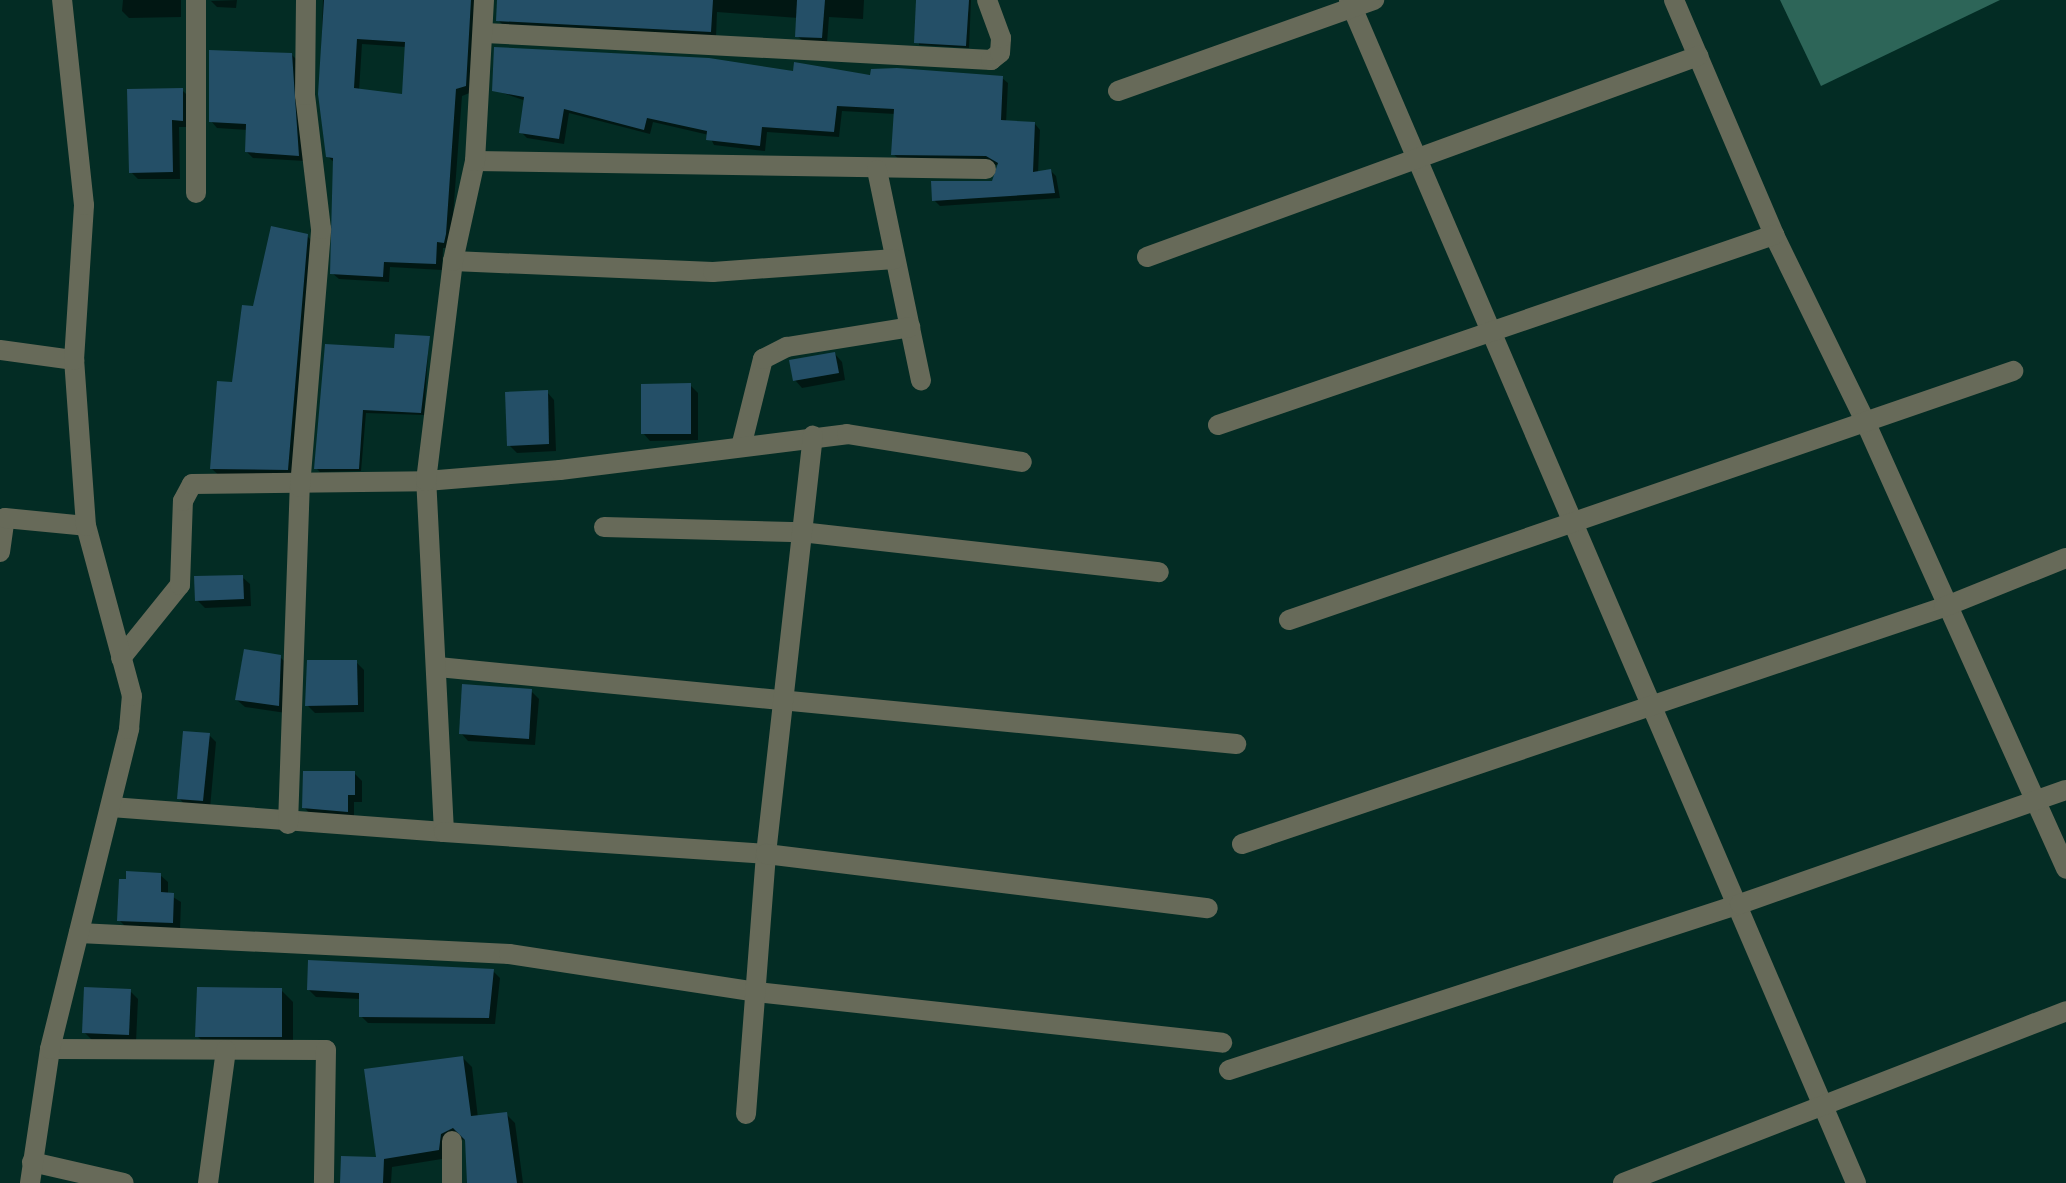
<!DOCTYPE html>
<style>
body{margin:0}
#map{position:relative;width:2066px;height:1183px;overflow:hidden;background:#032c24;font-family:Barlow,sans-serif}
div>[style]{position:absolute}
.water>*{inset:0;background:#2d6558}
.shadow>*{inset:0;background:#0007}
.building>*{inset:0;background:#244f67}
.minor>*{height:20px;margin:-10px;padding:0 10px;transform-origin:10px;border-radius:10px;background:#676a59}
span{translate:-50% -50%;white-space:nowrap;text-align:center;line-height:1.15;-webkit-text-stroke:7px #06201b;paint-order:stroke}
</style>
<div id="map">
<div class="water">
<i style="clip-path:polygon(1780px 0,2000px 0,1821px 86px)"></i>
</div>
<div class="shadow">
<i style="clip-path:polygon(123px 0,181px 0,181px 17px,129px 18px,122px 11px)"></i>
<i style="clip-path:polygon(237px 0,236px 8px,217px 7px,211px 1px)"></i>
<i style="clip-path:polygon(evenodd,323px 0,482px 0,472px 92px,462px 96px,451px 242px,450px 248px,443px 248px,442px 270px,390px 267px,389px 282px,339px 279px,332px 273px,335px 163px,327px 156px,320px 94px,323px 0,362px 44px,406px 47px,404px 96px,359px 91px,362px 44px)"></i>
<i style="clip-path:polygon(498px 0,864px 0,863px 19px,829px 17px,827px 43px,803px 41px,797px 36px,798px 18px,717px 12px,716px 37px,504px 26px,498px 20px)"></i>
<i style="clip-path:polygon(918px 0,971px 0,969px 48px,919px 45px)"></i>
<i style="clip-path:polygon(292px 55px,298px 61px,305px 161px,253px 158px,247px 152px,248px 130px,217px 128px,211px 121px)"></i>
<i style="clip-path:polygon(795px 73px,1002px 78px,1008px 83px,1006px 123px,1035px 124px,1040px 130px,1038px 173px,1051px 171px,1056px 176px,1060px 198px,940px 206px,934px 200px,993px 183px,999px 165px,899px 159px,893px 154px,895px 114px,842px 111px,839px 137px,767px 132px,765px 151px,714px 145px,709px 135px,653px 122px,650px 134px,569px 113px,564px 144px,527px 138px,522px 133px,526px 101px,494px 90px)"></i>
<i style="clip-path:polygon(182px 90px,190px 98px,190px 127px,179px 127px,180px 179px,138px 179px,131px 172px)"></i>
<i style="clip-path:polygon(307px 236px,318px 247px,299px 480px,223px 479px,212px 469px,254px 308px)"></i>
<i style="clip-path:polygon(429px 338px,424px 415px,366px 413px,361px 471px,320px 472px,317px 469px,396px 350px)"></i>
<i style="clip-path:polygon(835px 354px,842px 362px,845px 380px,802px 388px,795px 380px)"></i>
<i style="clip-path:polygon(690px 385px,698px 393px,698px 440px,650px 441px,643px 433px)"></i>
<i style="clip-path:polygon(547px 392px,554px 400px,556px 451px,517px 453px,509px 445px)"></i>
<i style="clip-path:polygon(242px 577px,250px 584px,251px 606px,205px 608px,197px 600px)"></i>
<i style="clip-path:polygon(280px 657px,288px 665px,286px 713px,245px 707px,237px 700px)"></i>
<i style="clip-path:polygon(356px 662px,364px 670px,364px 712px,315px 713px,307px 705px)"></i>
<i style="clip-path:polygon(531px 691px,539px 699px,535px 745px,468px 741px,461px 733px)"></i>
<i style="clip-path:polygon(209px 735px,216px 742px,210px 808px,186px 806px,179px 798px)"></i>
<i style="clip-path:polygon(354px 773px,362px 781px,362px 802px,354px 802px,354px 818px,311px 815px,304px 807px)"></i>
<i style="clip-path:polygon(160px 875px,168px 882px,168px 894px,181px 902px,180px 930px,127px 928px,119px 920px)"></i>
<i style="clip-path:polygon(493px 971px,500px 978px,495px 1024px,368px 1023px,361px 1016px,361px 999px,316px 997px,309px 990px)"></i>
<i style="clip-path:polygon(281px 990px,293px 1002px,293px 1048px,209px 1047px,197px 1036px)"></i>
<i style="clip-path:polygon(130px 991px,138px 999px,136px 1042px,92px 1040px,84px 1032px)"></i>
<i style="clip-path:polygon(463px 1058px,472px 1067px,478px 1118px,506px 1114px,515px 1123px,523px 1183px,469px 1183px,465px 1140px,454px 1138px,448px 1158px,392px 1167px,391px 1183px,342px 1183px,378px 1159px)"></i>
</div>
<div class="building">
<i style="clip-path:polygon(evenodd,324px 0,471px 0,466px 86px,456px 89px,446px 234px,444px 243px,437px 242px,436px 264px,384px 262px,383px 277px,330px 274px,333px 158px,326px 157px,318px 94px,324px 0,357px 39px,405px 42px,402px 94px,354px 88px,357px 39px)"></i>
<i style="clip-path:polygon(497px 0,713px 0,711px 32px,496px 21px)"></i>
<i style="clip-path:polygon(797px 0,825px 0,822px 38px,795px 37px)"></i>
<i style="clip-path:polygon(916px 0,969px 0,966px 46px,914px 43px)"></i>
<i style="clip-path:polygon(494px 47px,709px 58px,793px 71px,794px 62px,870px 75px,871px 69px,897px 68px,1003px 76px,1001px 120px,1035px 122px,1033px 172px,1051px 169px,1055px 193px,932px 201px,931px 181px,992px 181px,998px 163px,986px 156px,891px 155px,894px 109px,837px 106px,834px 132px,762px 127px,760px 146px,706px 140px,707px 131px,647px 118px,644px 130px,564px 109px,559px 139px,519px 133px,524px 97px,492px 91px)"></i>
<i style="clip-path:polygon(209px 50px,292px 53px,299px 156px,245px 152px,246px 124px,209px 122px)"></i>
<i style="clip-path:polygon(183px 88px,183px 121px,172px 120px,173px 172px,129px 173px,127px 89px)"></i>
<i style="clip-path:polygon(271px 226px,308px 234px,288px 470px,210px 469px,217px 381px,232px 382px,242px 305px,253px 306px)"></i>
<i style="clip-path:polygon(395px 334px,430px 336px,421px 413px,363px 410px,359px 469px,314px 469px,325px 344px,394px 348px)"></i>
<i style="clip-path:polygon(835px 352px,839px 373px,793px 381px,789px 360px)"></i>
<i style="clip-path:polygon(691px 383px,691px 434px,641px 434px,641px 384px)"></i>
<i style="clip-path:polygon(548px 390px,549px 444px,507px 446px,505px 392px)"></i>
<i style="clip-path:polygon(243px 575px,244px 599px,195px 601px,194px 576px)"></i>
<i style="clip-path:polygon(244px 649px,281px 655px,279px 706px,235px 700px)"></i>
<i style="clip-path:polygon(307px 660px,357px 660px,358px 705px,305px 706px)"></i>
<i style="clip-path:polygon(462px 684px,532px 689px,529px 739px,459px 734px)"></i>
<i style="clip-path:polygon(183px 731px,210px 733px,203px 801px,177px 799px)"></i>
<i style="clip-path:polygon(303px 771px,355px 771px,355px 795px,348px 795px,348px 812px,302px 808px)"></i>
<i style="clip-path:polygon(126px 871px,161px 873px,161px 892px,174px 893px,173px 923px,117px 921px,119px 879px,126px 879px)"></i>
<i style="clip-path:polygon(308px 960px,494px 969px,489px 1018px,359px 1017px,359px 993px,307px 990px)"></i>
<i style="clip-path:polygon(84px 987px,131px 989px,129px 1035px,82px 1033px)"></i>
<i style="clip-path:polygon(197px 987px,282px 988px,282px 1037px,195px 1037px)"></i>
<i style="clip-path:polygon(463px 1056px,471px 1116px,507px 1112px,517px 1183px,467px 1183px,465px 1140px,453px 1128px,441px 1134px,439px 1150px,384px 1159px,383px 1183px,340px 1183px,341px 1156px,376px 1157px,364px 1069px)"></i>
</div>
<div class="minor">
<i style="left:196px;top:0;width:193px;rotate:90deg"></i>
<i style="left:1349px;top:0;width:1287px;rotate:66.8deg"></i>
<i style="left:1674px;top:0;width:255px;rotate:66.9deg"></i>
<i style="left:1774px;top:235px;width:205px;rotate:63.9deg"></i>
<i style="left:1864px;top:419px;width:493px;rotate:65.8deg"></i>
<i style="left:485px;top:33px;width:507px;rotate:3.05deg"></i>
<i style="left:991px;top:60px;width:11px;rotate:-38deg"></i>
<i style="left:1000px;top:53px;width:15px;rotate:-86deg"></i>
<i style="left:1001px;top:38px;width:40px;rotate:-110.2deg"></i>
<i style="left:1118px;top:91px;width:272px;rotate:-19.6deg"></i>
<i style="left:475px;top:161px;width:511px;rotate:0.9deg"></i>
<i style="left:877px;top:170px;width:215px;rotate:78.2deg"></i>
<i style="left:1147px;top:257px;width:587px;rotate:-20.04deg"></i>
<i style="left:453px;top:261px;width:260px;rotate:2.4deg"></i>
<i style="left:713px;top:272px;width:182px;rotate:-4.1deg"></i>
<i style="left:0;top:350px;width:75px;rotate:7.7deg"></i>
<i style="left:1218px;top:425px;width:588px;rotate:-18.87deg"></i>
<i style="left:741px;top:447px;width:91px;rotate:-76deg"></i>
<i style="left:763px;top:359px;width:27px;rotate:-27deg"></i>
<i style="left:787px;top:347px;width:125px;rotate:-9.2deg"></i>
<i style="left:604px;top:527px;width:197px;rotate:1.5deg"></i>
<i style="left:801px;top:532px;width:360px;rotate:6.4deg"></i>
<i style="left:0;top:552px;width:34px;rotate:-82deg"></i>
<i style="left:5px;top:518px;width:81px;rotate:5.6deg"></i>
<i style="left:1289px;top:620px;width:766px;rotate:-18.98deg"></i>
<i style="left:121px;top:658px;width:94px;rotate:-51.1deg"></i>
<i style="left:180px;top:585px;width:84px;rotate:-88deg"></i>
<i style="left:183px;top:501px;width:19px;rotate:-62deg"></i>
<i style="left:192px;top:484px;width:234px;rotate:-0.7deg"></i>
<i style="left:426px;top:481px;width:134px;rotate:-4.7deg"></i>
<i style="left:560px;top:470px;width:289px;rotate:-7.1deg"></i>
<i style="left:847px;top:434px;width:177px;rotate:9.1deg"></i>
<i style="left:438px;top:667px;width:802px;rotate:5.51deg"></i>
<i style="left:111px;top:807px;width:334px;rotate:4.3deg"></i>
<i style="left:444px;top:832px;width:351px;rotate:-92.9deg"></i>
<i style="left:426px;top:481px;width:222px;rotate:-83deg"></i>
<i style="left:453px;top:261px;width:102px;rotate:-77.6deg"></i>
<i style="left:475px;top:161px;width:161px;rotate:-86.8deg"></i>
<i style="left:288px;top:824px;width:337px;rotate:-88deg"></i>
<i style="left:300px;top:487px;width:259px;rotate:-85.3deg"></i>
<i style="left:321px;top:229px;width:135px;rotate:-96.8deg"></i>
<i style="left:305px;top:95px;width:95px;rotate:-89.4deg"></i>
<i style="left:444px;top:832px;width:323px;rotate:3.9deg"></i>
<i style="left:766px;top:854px;width:421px;rotate:-83.6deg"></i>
<i style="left:1242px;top:844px;width:741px;rotate:-18.66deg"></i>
<i style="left:1944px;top:607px;width:131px;rotate:-21.9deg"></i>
<i style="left:79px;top:933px;width:431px;rotate:2.8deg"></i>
<i style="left:509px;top:954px;width:250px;rotate:8.7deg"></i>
<i style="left:756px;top:992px;width:469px;rotate:6.2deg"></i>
<i style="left:50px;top:1049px;width:276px;rotate:0.2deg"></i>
<i style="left:326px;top:1050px;width:133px;rotate:90.9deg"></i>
<i style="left:1229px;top:1070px;width:537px;rotate:-18deg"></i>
<i style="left:1740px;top:904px;width:345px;rotate:-19.3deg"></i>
<i style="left:746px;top:1114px;width:261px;rotate:-85.6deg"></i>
<i style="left:766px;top:854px;width:445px;rotate:7deg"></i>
<i style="left:32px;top:1162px;width:94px;rotate:12.9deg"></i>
<i style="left:30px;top:1183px;width:135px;rotate:-81.5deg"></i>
<i style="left:50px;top:1049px;width:330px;rotate:-76.1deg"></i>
<i style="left:129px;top:729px;width:33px;rotate:-85deg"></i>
<i style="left:132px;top:696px;width:176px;rotate:-105.1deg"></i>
<i style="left:86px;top:526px;width:166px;rotate:-94.1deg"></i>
<i style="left:74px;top:360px;width:155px;rotate:-86.3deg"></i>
<i style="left:84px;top:205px;width:206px;rotate:-96.1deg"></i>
<i style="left:208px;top:1183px;width:134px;rotate:-82.3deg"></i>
<i style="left:452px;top:1183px;width:42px;rotate:-90deg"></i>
<i style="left:1623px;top:1183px;width:475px;rotate:-21.2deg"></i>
</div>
</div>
